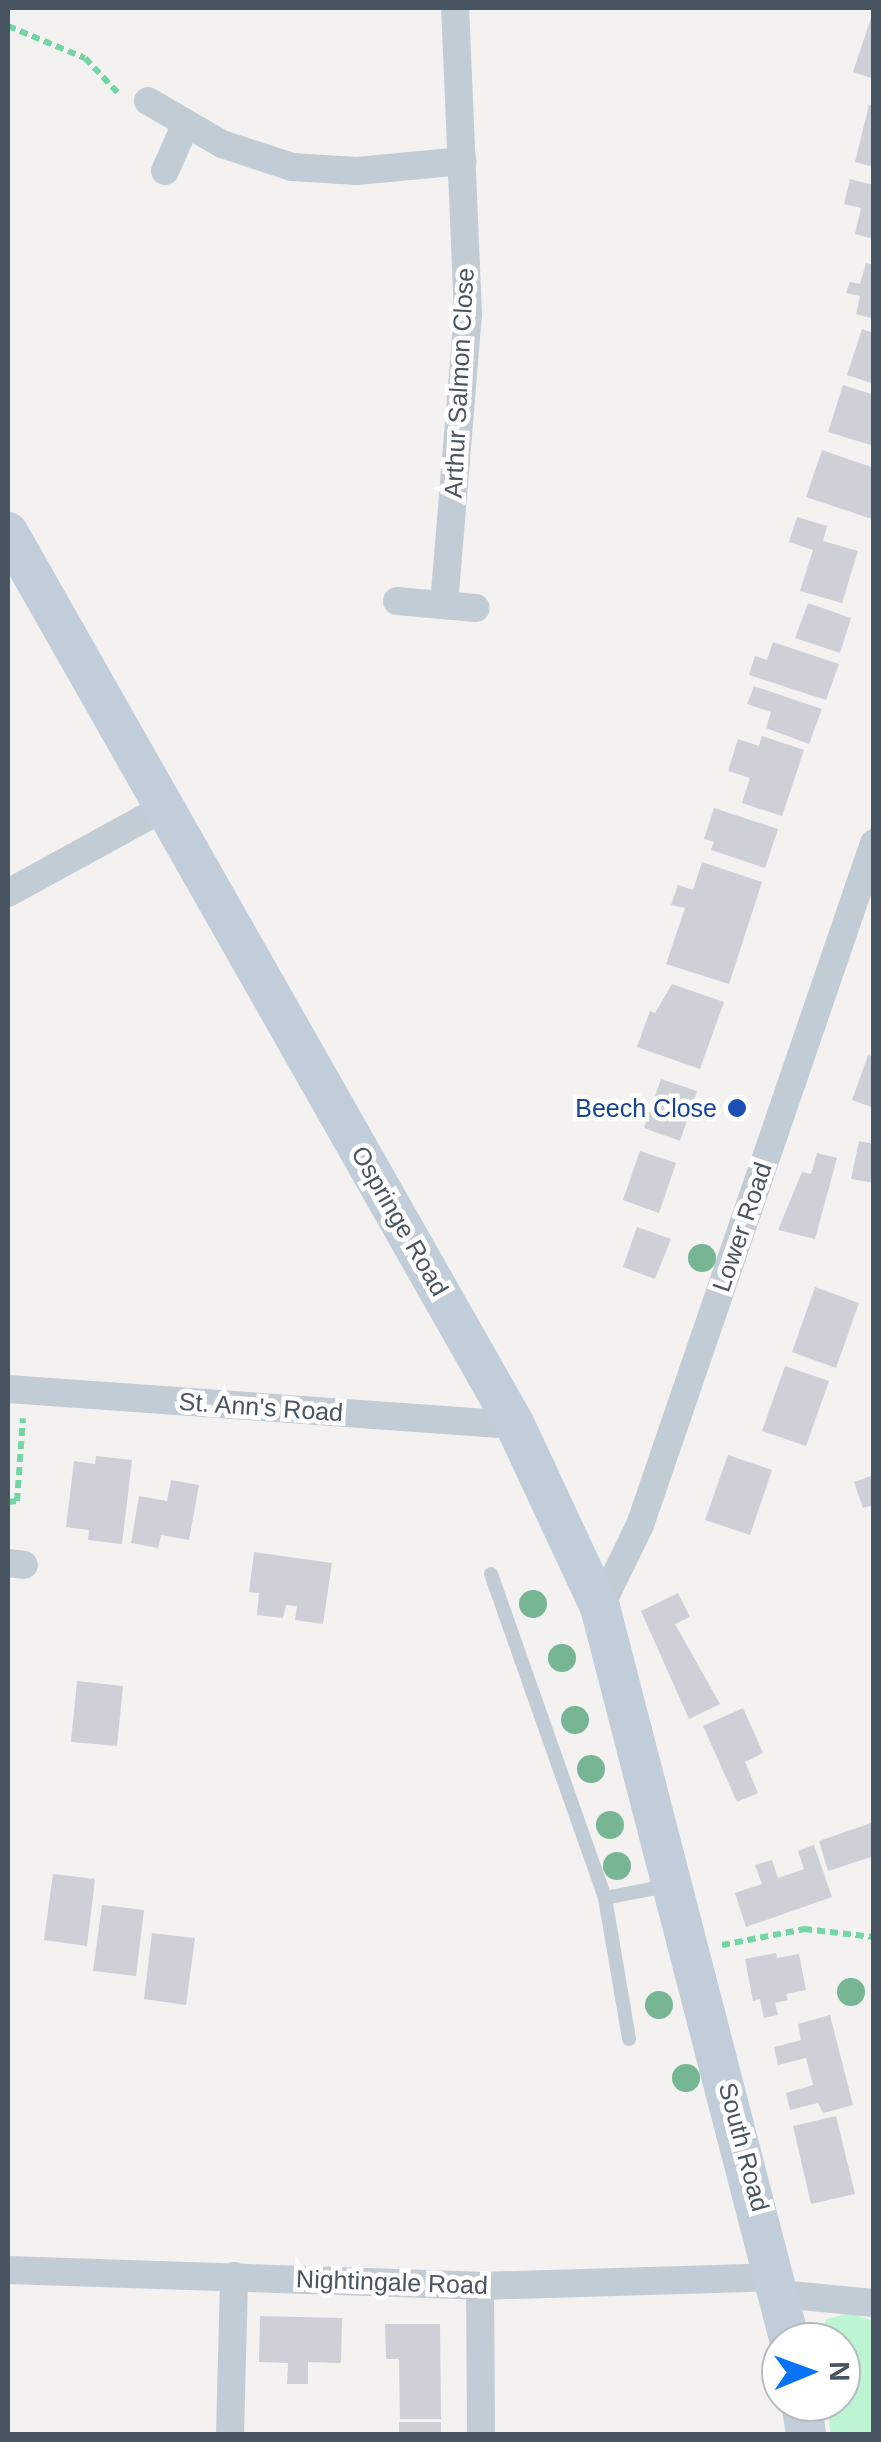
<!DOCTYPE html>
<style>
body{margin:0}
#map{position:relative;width:881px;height:2442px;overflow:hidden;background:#f4f1f1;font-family:Helvetica,sans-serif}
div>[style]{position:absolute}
.green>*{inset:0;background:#bdf4d2}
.building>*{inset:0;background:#cdd0d6}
.path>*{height:6px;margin-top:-3px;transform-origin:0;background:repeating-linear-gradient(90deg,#71d6a3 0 8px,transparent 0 13px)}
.lane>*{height:14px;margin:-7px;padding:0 7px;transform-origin:7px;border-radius:7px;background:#c1ccd4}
.street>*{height:28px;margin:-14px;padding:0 14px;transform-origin:14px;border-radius:14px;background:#c1ccd4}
.secondary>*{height:40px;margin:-20px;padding:0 20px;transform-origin:20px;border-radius:20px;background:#c1cdd9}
.trees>*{width:28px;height:28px;margin:-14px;border-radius:50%;background:#76b694}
.dots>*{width:28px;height:28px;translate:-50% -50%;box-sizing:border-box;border:5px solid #fff;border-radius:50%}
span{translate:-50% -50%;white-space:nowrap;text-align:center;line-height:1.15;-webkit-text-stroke:9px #fff;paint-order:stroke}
.street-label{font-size:25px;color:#475561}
.transit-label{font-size:25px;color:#164399}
.right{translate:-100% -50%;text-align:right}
.frame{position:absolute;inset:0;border:10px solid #475561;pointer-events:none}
.north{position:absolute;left:761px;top:2322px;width:100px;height:100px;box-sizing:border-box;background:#fff;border:2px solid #b5bbc0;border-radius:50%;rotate:89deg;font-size:28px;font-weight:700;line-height:40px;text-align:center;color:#475561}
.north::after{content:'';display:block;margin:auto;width:35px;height:45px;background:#0873f7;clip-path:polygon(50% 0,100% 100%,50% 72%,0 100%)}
</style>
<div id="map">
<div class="green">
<i style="clip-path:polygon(850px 2313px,873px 2321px,873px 2434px,831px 2434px,826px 2402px,841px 2402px,841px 2342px,816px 2342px,815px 2336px,827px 2319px)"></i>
</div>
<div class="building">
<i style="clip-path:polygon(873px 12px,874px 12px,874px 79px,853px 72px)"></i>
<i style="clip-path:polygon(869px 105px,874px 106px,874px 167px,855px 162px)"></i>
<i style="clip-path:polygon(850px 179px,874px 185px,874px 239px,855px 234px,861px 208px,844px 204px)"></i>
<i style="clip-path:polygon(866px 263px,874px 265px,874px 319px,856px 314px,860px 296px,846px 293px,850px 282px,860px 284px)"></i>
<i style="clip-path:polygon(862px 329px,874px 333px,874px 384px,847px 375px)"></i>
<i style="clip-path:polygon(843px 385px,874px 395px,874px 446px,828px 432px)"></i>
<i style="clip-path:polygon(822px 450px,874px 468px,872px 519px,806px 497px)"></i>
<i style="clip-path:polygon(797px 517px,827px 526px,823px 541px,858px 551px,842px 603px,800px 591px,813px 550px,789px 542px)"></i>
<i style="clip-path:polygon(808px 603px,851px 618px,840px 653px,795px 638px)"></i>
<i style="clip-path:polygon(773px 642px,839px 664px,826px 700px,749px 675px,755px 656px,767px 660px)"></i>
<i style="clip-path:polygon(754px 686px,822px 709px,809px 744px,766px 728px,771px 712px,747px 704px)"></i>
<i style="clip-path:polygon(762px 736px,804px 750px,782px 816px,742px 803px,750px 778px,728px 771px,738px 739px,759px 746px)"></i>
<i style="clip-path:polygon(714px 808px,778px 829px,765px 868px,711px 850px,714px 842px,704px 839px)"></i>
<i style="clip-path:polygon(702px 862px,762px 882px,729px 984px,666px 964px,685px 908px,671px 905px,678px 885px,693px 890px)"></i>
<i style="clip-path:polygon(672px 984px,724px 1002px,700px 1069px,637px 1047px,650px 1011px,655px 1013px)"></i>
<i style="clip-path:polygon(868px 1055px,874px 1057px,874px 1108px,852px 1100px)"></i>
<i style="clip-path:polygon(661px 1079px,697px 1091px,680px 1141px,644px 1128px)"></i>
<i style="clip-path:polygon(859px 1141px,874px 1144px,874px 1183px,851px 1179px)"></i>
<i style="clip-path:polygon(640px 1151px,676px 1163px,659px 1213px,623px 1200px)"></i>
<i style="clip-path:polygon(817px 1153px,837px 1158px,815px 1239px,778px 1230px,802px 1172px,811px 1174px)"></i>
<i style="clip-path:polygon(637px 1227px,671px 1239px,655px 1279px,623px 1267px)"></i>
<i style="clip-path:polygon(815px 1287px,859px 1303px,836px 1368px,792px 1352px)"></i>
<i style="clip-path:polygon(785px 1366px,829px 1381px,806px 1446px,762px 1431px)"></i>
<i style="clip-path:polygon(728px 1455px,772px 1470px,750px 1535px,705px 1520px)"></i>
<i style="clip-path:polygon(96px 1456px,132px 1460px,122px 1544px,88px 1540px,89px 1530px,66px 1527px,74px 1461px,95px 1464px)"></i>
<i style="clip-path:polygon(874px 1475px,874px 1505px,863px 1508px,854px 1482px)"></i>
<i style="clip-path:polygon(171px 1480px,199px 1485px,189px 1540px,161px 1535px,158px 1548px,131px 1543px,139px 1496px,167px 1501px)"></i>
<i style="clip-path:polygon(254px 1552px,332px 1563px,323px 1624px,295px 1620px,297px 1606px,286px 1605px,283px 1618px,257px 1615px,259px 1593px,249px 1592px)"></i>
<i style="clip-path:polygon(678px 1593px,690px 1617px,675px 1624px,720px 1704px,689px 1719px,641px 1611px)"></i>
<i style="clip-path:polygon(77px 1681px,123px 1686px,117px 1746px,71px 1742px)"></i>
<i style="clip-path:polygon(743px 1708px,763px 1753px,745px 1762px,758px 1793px,737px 1802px,703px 1726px)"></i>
<i style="clip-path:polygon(874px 1822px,874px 1856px,828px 1871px,819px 1841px)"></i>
<i style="clip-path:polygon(814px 1845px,832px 1897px,746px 1927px,735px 1893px,762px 1884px,755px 1865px,772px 1860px,778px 1878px,804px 1869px,798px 1851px)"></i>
<i style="clip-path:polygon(53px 1874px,95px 1879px,87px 1946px,44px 1940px)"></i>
<i style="clip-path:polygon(102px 1905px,144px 1910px,136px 1976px,93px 1971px)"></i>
<i style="clip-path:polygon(152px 1933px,195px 1938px,186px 2005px,144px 1999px)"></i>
<i style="clip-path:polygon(776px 1953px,777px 1958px,799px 1954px,806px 1990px,786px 1994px,788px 2000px,775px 2003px,778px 2015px,764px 2018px,760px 1999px,753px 2001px,745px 1959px)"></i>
<i style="clip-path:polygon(830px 2015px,853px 2105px,823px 2113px,818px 2103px,790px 2110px,786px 2093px,813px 2085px,809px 2069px,806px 2058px,778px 2065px,774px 2047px,801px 2040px,798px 2024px)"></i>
<i style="clip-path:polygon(836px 2116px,855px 2194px,811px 2204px,793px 2126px)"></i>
<i style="clip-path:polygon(260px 2316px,342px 2318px,341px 2363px,308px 2362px,308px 2384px,287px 2384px,288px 2363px,259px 2362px)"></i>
<i style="clip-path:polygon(385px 2324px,440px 2324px,441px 2419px,400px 2419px,399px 2359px,386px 2359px)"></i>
<i style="clip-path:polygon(399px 2422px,441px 2422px,441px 2434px,399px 2434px)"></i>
</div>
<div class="path">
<i style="left:8px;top:26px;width:83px;rotate:22.6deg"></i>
<i style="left:85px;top:58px;width:50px;rotate:46.6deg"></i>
<i style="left:8px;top:1502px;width:9px;rotate:-6deg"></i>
<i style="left:17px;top:1501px;width:83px;rotate:-85.9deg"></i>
<i style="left:722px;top:1945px;width:84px;rotate:-11deg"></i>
<i style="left:804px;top:1929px;width:70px;rotate:6.5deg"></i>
</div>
<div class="lane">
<i style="left:491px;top:1574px;width:343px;rotate:70.6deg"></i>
<i style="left:605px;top:1898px;width:143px;rotate:80.3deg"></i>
<i style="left:605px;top:1898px;width:63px;rotate:-11deg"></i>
</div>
<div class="street">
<i style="left:148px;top:101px;width:86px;rotate:30.2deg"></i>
<i style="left:222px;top:144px;width:74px;rotate:18.2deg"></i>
<i style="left:292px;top:167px;width:65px;rotate:3.5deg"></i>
<i style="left:357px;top:171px;width:106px;rotate:-5.4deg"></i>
<i style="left:165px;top:171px;width:49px;rotate:-66deg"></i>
<i style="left:397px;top:601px;width:79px;rotate:5.1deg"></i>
<i style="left:444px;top:605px;width:291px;rotate:-85.3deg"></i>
<i style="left:468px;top:315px;width:307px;rotate:-92.4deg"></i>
<i style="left:8px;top:893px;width:179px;rotate:-28.7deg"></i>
<i style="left:8px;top:1389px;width:508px;rotate:4.06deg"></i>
<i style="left:8px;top:1563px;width:16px;rotate:7deg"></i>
<i style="left:600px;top:1607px;width:91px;rotate:-64deg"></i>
<i style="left:640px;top:1525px;width:721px;rotate:-71.06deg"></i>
<i style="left:8px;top:2270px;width:472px;rotate:1.9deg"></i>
<i style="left:480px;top:2286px;width:297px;rotate:-1.7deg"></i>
<i style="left:480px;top:2286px;width:148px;rotate:89.6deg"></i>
<i style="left:780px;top:2294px;width:94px;rotate:5.5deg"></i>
<i style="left:230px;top:2434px;width:158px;rotate:-88.5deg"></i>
</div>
<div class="secondary">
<i style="left:8px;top:532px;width:1027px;rotate:60.41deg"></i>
<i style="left:515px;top:1425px;width:201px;rotate:65deg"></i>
<i style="left:600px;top:1607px;width:759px;rotate:75.51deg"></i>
<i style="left:801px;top:2402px;width:32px;rotate:81deg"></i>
</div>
<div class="trees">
<i style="left:702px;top:1258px"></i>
<i style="left:533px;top:1604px"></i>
<i style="left:562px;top:1658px"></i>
<i style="left:575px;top:1720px"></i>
<i style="left:591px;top:1769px"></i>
<i style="left:610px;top:1825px"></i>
<i style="left:617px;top:1866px"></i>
<i style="left:851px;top:1992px"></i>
<i style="left:659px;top:2005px"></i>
<i style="left:686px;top:2078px"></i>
</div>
<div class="dots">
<i style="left:737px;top:1108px;background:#1a4fb4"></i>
</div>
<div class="street-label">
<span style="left:459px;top:383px;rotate:-87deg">Arthur Salmon Close</span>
<span style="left:400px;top:1221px;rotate:60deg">Ospringe Road</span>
<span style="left:742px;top:1227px;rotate:-71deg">Lower Road</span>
<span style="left:261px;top:1407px;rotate:4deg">St. Ann's Road</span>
<span style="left:744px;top:2147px;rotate:75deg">South Road</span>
<span style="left:392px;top:2282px;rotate:2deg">Nightingale Road</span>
</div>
<div class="transit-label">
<span class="right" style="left:717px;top:1108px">Beech Close</span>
</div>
<div class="frame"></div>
<div class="north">N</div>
</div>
